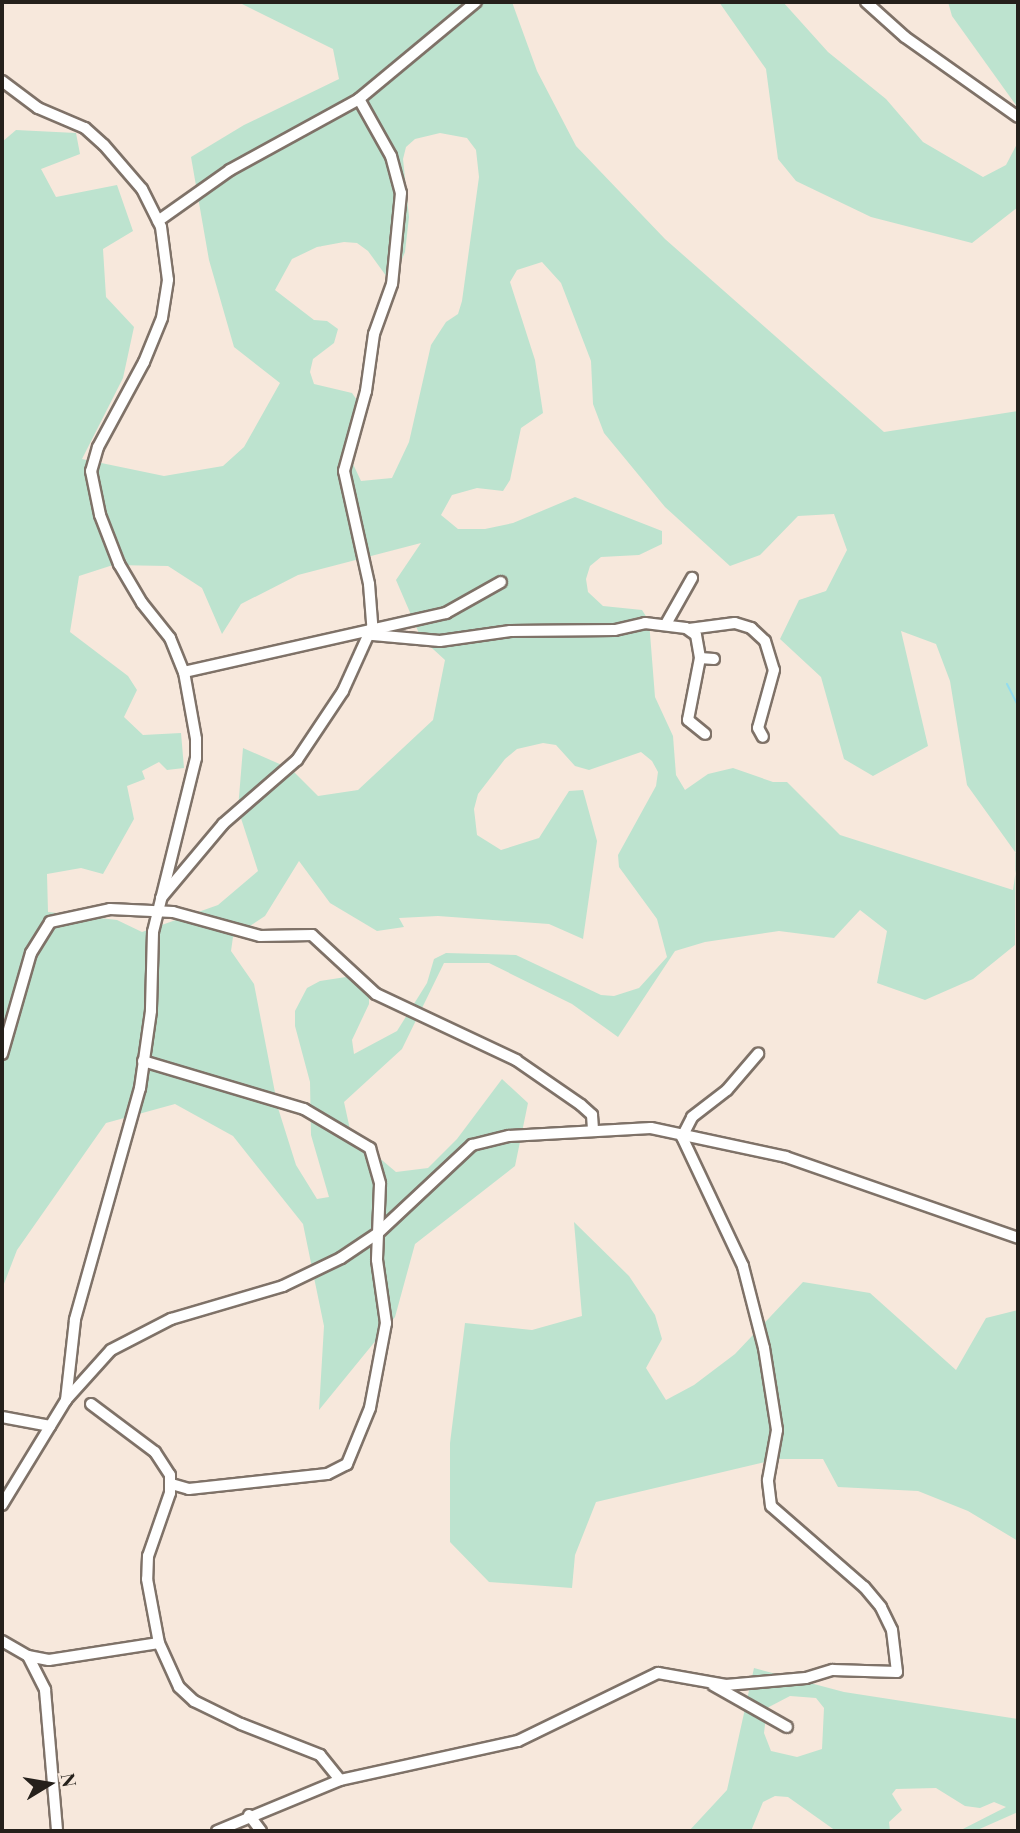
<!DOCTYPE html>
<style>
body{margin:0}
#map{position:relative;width:1020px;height:1833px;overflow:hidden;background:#f7e8dc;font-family:"Playfair Display",serif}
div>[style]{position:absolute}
.green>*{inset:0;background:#bde3cf}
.stream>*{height:2px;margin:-1px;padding:0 1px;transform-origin:1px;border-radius:1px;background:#93dcef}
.roads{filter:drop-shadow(2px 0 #7f7268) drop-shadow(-2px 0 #7f7268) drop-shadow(0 2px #7f7268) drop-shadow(0 -2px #7f7268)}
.minor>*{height:10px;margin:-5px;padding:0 5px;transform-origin:5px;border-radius:5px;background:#fff}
span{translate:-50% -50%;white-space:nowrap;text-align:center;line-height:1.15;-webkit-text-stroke:5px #f7e8dc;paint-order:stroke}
.frame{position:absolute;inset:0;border:4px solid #25201b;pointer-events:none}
.north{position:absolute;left:14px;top:1749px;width:70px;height:70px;-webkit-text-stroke:5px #f7e8dc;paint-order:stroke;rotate:79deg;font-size:19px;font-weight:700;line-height:28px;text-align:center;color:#25201b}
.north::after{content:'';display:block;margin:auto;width:24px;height:32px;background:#25201b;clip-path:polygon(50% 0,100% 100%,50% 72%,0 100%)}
</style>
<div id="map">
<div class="green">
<i style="clip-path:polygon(evenodd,238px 2px,512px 2px,537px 71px,576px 146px,665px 239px,884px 432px,1018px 411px,1015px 945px,973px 979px,925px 1000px,877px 983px,887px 931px,860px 910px,834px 938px,779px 931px,705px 942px,675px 951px,618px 1037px,572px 1004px,489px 963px,444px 963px,402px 1049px,344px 1102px,351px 1134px,396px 1172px,428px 1168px,457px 1139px,502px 1079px,528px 1103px,515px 1166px,415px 1244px,395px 1317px,319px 1410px,324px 1326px,303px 1224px,233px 1136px,175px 1104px,106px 1123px,17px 1250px,2px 1289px,2px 142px,16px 130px,76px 133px,80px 154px,41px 169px,56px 197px,117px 185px,133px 231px,103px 249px,106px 297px,134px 327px,123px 378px,82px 459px,164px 476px,223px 466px,244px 447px,280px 383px,234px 347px,209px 260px,191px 157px,244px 125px,339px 79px,333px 49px,238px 2px,440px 133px,467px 138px,476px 150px,479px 177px,462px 301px,458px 314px,446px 322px,431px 345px,409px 442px,392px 478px,361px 481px,353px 464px,359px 403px,352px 393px,314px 384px,310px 372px,313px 359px,334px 343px,338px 329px,327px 321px,314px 320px,275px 290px,292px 259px,317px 247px,344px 242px,357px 243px,368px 251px,392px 284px,405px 252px,409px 217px,403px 159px,406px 147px,415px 139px,440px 133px,238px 2px,542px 262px,561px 283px,591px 361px,593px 404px,604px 433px,665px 507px,730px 566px,760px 555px,798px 516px,834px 514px,847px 550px,826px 591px,799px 600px,780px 639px,821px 677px,844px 759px,873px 776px,928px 746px,901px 631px,936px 644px,950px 681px,967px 785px,1018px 856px,1013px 890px,840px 835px,787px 782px,773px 782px,733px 768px,708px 774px,685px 790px,676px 775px,673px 736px,655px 697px,649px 621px,642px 610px,603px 606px,588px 592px,586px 579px,590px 566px,601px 557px,639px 555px,662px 544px,662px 531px,575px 497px,513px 523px,485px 529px,458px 529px,441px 515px,452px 495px,477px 488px,503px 491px,510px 480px,521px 428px,543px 413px,535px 360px,510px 282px,517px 270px,542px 262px,238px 2px,421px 543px,396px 580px,421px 638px,445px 660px,433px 720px,358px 790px,318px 796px,291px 769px,243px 748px,238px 809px,258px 871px,218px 905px,142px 932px,117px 920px,48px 912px,47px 874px,81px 868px,103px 874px,134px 819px,127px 786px,145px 779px,142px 771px,159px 762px,167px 770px,184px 768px,181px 733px,143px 735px,124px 717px,137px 690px,128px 676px,70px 632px,79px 576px,113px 565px,168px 566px,202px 588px,222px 634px,241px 604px,298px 575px,421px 543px,238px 2px,543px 743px,556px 745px,575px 766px,589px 770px,641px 752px,652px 761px,658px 772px,656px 786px,618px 855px,619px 867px,657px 919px,667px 957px,639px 988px,614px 996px,601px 995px,516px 955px,446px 953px,434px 959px,427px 983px,397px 1031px,354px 1054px,352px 1040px,369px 1004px,369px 990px,360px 980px,346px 977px,320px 981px,307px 988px,295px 1011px,295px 1026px,310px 1082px,311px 1135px,329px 1197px,317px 1199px,296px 1165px,278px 1108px,254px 984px,231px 951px,233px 937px,265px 916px,299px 861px,330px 903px,377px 931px,404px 927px,399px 918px,438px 916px,549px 924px,583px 939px,597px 841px,583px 790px,569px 791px,539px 838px,501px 850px,477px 835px,474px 809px,478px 794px,505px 759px,517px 749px,543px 743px)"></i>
<i style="clip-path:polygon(719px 2px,783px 2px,828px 52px,886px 99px,923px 142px,983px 177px,1006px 165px,1018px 142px,1018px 207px,972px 243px,871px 217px,796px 181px,778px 159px,766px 69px)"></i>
<i style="clip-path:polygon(948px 2px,1018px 2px,1018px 108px,952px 16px)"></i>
<i style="clip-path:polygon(574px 1222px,629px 1276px,655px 1315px,662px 1339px,646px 1368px,666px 1400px,694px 1385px,735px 1354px,803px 1282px,870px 1293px,956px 1370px,986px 1318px,1018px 1310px,1018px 1541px,968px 1511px,918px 1491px,838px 1487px,823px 1459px,778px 1459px,596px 1502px,575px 1555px,572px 1588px,489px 1582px,450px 1542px,450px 1443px,465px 1323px,532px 1330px,582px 1316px)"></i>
<i style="clip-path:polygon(evenodd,754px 1668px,844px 1692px,1018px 1719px,1018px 1812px,975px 1831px,959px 1831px,1006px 1807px,994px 1802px,980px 1808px,965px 1806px,936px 1788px,896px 1789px,892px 1794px,902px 1810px,889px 1822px,890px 1831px,836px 1831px,788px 1797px,775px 1796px,763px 1802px,751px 1831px,689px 1831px,727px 1790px,754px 1668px,790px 1696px,816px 1698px,824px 1708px,822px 1749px,797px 1757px,771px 1751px,764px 1733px,767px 1708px,790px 1696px)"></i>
</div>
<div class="stream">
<i style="left:1007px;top:684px;width:25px;rotate:63deg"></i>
</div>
<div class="roads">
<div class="minor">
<i style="left:866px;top:2px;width:52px;rotate:41.9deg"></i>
<i style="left:905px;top:37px;width:138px;rotate:35.3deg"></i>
<i style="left:2px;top:81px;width:45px;rotate:36.9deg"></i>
<i style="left:38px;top:108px;width:51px;rotate:23.1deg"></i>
<i style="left:85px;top:128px;width:25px;rotate:42deg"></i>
<i style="left:104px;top:145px;width:58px;rotate:49.2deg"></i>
<i style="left:142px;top:189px;width:42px;rotate:63.4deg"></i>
<i style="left:161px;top:227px;width:53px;rotate:82.5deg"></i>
<i style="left:168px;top:280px;width:38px;rotate:99deg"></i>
<i style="left:162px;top:318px;width:48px;rotate:112.2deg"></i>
<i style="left:144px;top:362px;width:97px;rotate:118.4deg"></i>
<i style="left:98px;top:447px;width:25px;rotate:106deg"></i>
<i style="left:91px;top:471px;width:45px;rotate:78.4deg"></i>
<i style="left:100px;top:515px;width:53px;rotate:68.8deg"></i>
<i style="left:119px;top:564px;width:45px;rotate:59.5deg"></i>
<i style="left:142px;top:603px;width:45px;rotate:51.3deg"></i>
<i style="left:170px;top:638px;width:37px;rotate:68deg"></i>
<i style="left:184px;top:672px;width:68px;rotate:79.8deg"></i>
<i style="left:196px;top:739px;width:19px;rotate:90deg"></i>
<i style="left:196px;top:758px;width:179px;rotate:103.9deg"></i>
<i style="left:153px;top:932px;width:79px;rotate:91.5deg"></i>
<i style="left:151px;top:1011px;width:78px;rotate:98.1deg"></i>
<i style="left:140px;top:1088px;width:241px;rotate:105.7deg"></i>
<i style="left:75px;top:1320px;width:81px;rotate:96.4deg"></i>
<i style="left:359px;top:99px;width:65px;rotate:60.7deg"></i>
<i style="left:391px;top:156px;width:38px;rotate:75deg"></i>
<i style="left:401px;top:193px;width:91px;rotate:95.6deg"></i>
<i style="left:392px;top:284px;width:53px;rotate:109.8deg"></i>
<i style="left:374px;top:334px;width:58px;rotate:98deg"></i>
<i style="left:366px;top:391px;width:83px;rotate:105.4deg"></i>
<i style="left:344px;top:471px;width:116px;rotate:77.5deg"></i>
<i style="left:369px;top:584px;width:51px;rotate:85.5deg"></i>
<i style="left:373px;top:635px;width:67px;rotate:5.1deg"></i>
<i style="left:440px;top:641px;width:71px;rotate:-8.1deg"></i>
<i style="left:510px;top:631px;width:105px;rotate:-0.5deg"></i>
<i style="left:615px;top:630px;width:31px;rotate:-13deg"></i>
<i style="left:645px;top:623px;width:41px;rotate:7deg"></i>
<i style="left:686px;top:628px;width:12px;rotate:35deg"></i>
<i style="left:696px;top:635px;width:23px;rotate:80deg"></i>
<i style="left:700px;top:658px;width:63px;rotate:101deg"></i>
<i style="left:688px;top:720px;width:22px;rotate:39deg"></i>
<i style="left:158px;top:221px;width:88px;rotate:-35.3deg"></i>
<i style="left:230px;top:170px;width:147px;rotate:-28.8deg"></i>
<i style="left:359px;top:99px;width:152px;rotate:-39.7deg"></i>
<i style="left:666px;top:624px;width:53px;rotate:-60.5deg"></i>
<i style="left:689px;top:629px;width:46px;rotate:-7.4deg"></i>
<i style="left:735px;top:623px;width:17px;rotate:17deg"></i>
<i style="left:751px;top:628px;width:19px;rotate:43deg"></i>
<i style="left:765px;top:641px;width:30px;rotate:73deg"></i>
<i style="left:774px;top:670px;width:60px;rotate:105.4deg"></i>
<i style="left:758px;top:728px;width:10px;rotate:61deg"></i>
<i style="left:700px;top:658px;width:14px;rotate:4deg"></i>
<i style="left:184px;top:672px;width:269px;rotate:-12.7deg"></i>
<i style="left:446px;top:613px;width:63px;rotate:-29.4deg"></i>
<i style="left:161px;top:898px;width:97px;rotate:-50deg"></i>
<i style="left:223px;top:824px;width:98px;rotate:-40.9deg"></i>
<i style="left:297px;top:760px;width:83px;rotate:-56.3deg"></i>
<i style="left:343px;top:691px;width:68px;rotate:-65.7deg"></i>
<i style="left:2px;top:1054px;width:105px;rotate:-74deg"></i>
<i style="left:31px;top:953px;width:36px;rotate:-58deg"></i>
<i style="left:50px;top:922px;width:61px;rotate:-12.2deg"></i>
<i style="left:110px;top:909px;width:63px;rotate:2.7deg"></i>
<i style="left:173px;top:912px;width:90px;rotate:15.4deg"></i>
<i style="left:260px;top:936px;width:52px;rotate:-1.1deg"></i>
<i style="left:312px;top:935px;width:87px;rotate:42.7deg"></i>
<i style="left:376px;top:994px;width:155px;rotate:25.2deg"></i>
<i style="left:516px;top:1060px;width:79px;rotate:34.7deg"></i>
<i style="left:581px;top:1105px;width:15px;rotate:42deg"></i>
<i style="left:592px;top:1115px;width:15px;rotate:86deg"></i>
<i style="left:143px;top:1061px;width:168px;rotate:16.6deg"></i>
<i style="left:304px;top:1109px;width:77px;rotate:30.6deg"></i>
<i style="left:370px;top:1148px;width:37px;rotate:74deg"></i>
<i style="left:380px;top:1184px;width:76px;rotate:92.3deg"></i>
<i style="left:377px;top:1260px;width:64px;rotate:81.9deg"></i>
<i style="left:386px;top:1323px;width:86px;rotate:100.7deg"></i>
<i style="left:370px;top:1408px;width:61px;rotate:112.3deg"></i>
<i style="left:347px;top:1464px;width:22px;rotate:153deg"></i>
<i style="left:327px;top:1474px;width:139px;rotate:173.8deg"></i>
<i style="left:189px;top:1489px;width:19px;rotate:-164deg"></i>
<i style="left:91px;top:1404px;width:80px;rotate:36.9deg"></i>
<i style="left:155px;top:1452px;width:27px;rotate:57deg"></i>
<i style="left:170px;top:1475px;width:18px;rotate:90deg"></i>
<i style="left:170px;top:1493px;width:67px;rotate:109.2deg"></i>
<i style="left:148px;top:1556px;width:23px;rotate:92deg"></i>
<i style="left:147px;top:1579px;width:65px;rotate:79.4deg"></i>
<i style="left:159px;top:1643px;width:48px;rotate:65.6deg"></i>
<i style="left:179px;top:1687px;width:21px;rotate:43deg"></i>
<i style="left:194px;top:1701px;width:52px;rotate:26.1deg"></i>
<i style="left:241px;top:1724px;width:85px;rotate:21.4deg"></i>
<i style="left:320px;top:1755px;width:32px;rotate:51deg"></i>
<i style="left:2px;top:1417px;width:49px;rotate:10.6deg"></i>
<i style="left:2px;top:1505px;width:123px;rotate:-58.6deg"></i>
<i style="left:66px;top:1400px;width:67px;rotate:-48deg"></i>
<i style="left:111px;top:1350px;width:68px;rotate:-27.3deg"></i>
<i style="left:171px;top:1319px;width:117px;rotate:-16.4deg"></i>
<i style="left:283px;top:1286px;width:64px;rotate:-25.8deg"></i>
<i style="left:341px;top:1258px;width:45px;rotate:-34deg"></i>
<i style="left:378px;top:1233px;width:129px;rotate:-43.1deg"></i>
<i style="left:472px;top:1145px;width:38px;rotate:-14deg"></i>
<i style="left:509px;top:1136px;width:142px;rotate:-3.2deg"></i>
<i style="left:651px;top:1128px;width:138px;rotate:12.1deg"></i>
<i style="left:786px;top:1157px;width:246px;rotate:19.2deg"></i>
<i style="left:2px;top:1641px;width:30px;rotate:30deg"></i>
<i style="left:28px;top:1656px;width:21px;rotate:11deg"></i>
<i style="left:49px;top:1660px;width:111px;rotate:-8.8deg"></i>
<i style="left:28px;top:1656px;width:38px;rotate:63deg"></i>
<i style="left:45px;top:1690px;width:142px;rotate:85.1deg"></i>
<i style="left:713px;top:1685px;width:85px;rotate:29.6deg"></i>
<i style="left:249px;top:1815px;width:20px;rotate:53deg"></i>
<i style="left:217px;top:1831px;width:133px;rotate:-22.5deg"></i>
<i style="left:340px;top:1780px;width:182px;rotate:-12.4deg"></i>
<i style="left:518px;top:1741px;width:156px;rotate:-25.9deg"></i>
<i style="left:658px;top:1673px;width:69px;rotate:10deg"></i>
<i style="left:726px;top:1685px;width:80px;rotate:-5deg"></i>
<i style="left:806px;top:1678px;width:28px;rotate:-17deg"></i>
<i style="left:833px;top:1670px;width:64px;rotate:1.8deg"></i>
<i style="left:897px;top:1672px;width:42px;rotate:-96.8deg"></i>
<i style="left:892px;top:1630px;width:25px;rotate:-116deg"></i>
<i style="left:881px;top:1607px;width:26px;rotate:-130deg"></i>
<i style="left:864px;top:1587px;width:123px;rotate:-138.9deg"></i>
<i style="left:771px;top:1506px;width:26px;rotate:-97deg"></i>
<i style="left:768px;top:1480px;width:51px;rotate:-79.8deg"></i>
<i style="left:777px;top:1430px;width:83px;rotate:-99deg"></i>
<i style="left:764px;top:1348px;width:85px;rotate:-104.4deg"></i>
<i style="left:743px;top:1266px;width:143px;rotate:-115.3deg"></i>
<i style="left:682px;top:1137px;width:22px;rotate:-63deg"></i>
<i style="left:692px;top:1117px;width:44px;rotate:-37.6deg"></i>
<i style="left:727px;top:1090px;width:48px;rotate:-49.3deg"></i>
</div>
</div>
<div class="frame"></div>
<div class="north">N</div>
</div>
